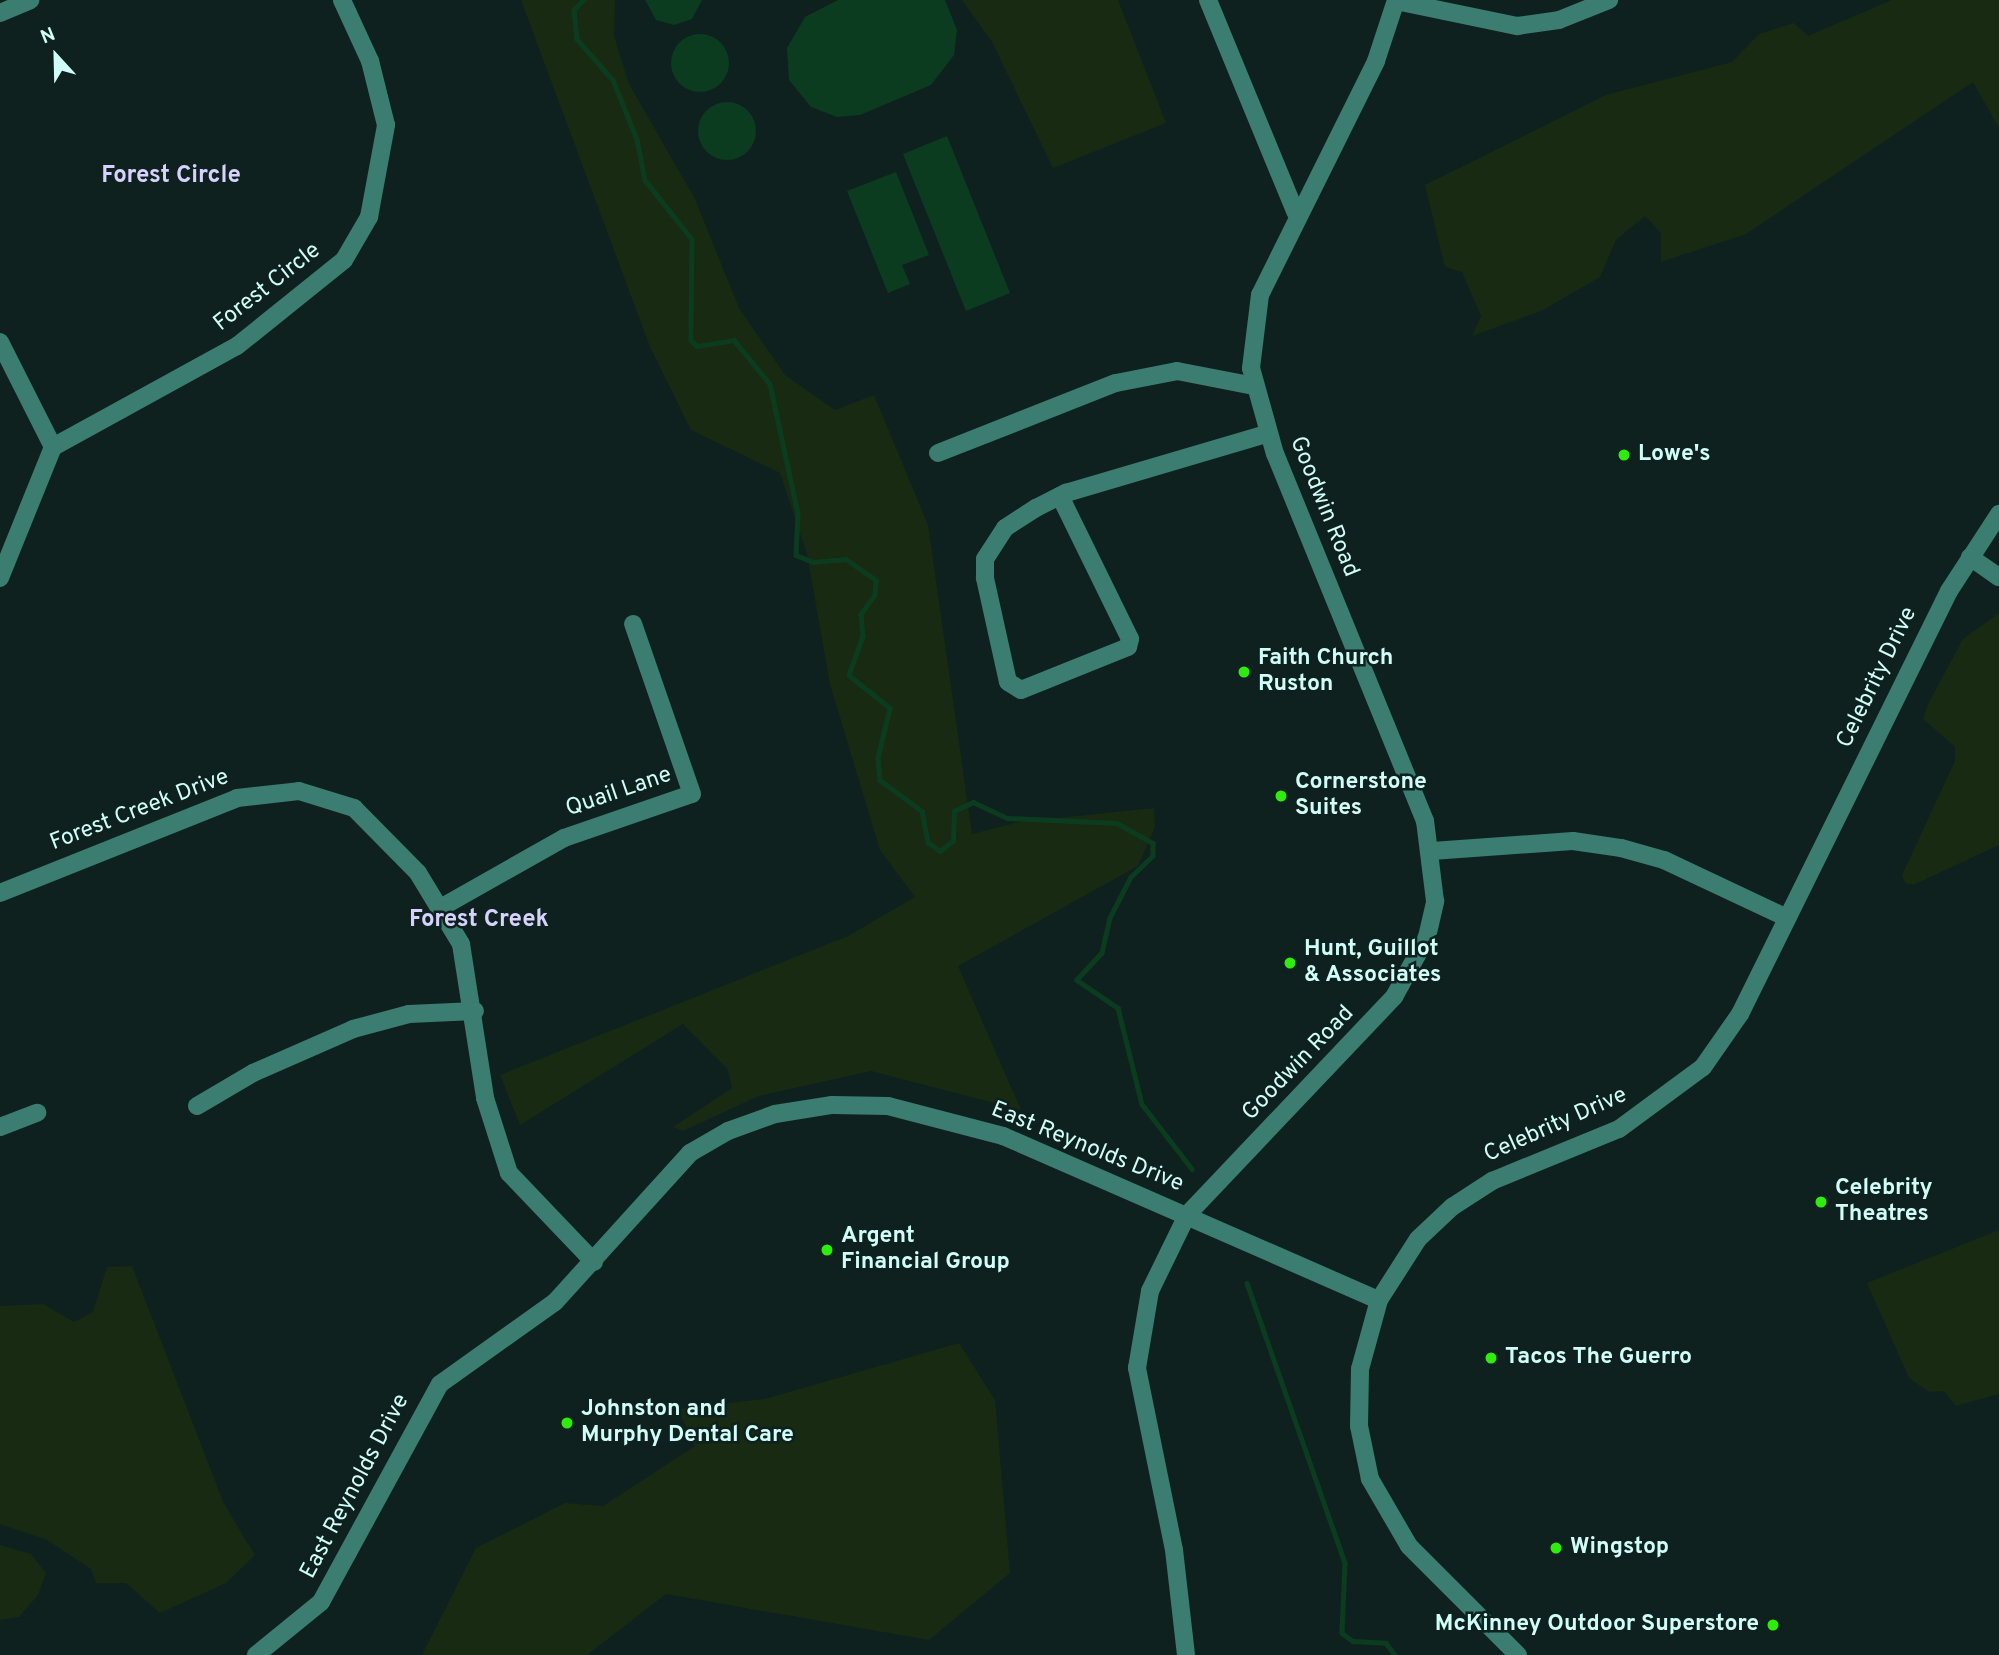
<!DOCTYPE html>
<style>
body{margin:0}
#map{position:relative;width:1999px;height:1655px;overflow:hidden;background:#0e211f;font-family:Overpass,sans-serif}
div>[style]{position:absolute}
.green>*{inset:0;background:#182a12}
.water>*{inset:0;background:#0c3c1f}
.round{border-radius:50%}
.stream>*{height:4.5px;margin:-2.25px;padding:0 2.25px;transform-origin:2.25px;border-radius:2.25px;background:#0c3c1f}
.minor>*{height:18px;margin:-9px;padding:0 9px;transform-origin:9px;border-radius:9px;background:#3b7d70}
.dots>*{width:19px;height:19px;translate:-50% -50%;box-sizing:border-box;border:4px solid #0e211f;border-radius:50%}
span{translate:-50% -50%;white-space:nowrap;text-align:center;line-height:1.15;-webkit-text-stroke:5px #0e211f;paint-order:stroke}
.street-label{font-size:23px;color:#d0fdf7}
.poi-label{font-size:23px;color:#d0fdf7;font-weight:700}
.left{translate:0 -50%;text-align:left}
.right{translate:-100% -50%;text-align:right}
.neighbourhood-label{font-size:24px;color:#d7d2fd;font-weight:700}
.north{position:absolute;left:21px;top:21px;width:70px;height:70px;-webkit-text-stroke:5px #0e211f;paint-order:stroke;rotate:338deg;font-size:19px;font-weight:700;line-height:28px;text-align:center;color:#d0fdf7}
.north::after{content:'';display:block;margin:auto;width:24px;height:32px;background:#d0fdf7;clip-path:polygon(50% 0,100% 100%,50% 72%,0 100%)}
</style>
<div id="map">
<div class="green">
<i style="clip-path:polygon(521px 0,615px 0,614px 36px,629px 84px,695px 199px,739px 308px,785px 375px,835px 410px,874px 395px,928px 525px,972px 834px,1019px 822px,1154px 808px,1155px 827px,1138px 866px,958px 966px,1021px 1110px,871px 1071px,759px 1096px,683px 1131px,673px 1127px,732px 1088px,728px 1070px,683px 1024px,520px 1125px,500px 1075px,848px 936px,915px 897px,880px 850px,830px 684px,807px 554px,780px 473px,691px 430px,650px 347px)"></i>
<i style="clip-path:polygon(962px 0,1118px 0,1166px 123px,1053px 168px,992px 42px)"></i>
<i style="clip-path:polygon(1892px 0,1999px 0,1999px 128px,1973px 82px,1746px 234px,1661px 262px,1661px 233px,1645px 216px,1616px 240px,1600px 277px,1543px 310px,1472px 336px,1481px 316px,1462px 272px,1445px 267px,1425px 185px,1606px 95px,1732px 62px,1759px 34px,1794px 23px,1808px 36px)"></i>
<i style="clip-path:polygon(1999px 613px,1999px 845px,1913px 885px,1905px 883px,1902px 875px,1955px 761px,1955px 747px,1923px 719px,1928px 704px,1963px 639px)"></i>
<i style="clip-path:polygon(1999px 1230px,1999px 1394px,1956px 1406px,1944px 1391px,1929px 1392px,1909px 1378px,1867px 1283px)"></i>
<i style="clip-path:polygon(132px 1266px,224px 1504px,255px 1555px,226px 1583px,160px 1613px,126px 1583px,96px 1583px,91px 1569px,47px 1540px,0 1524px,0 1306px,43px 1304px,74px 1322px,93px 1312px,107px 1267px)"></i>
<i style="clip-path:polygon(959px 1343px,995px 1400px,1010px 1573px,929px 1640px,666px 1594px,587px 1655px,422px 1655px,476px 1548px,565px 1503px,603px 1506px,695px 1446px,678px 1409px,765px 1399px)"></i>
<i style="clip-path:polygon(0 1545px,31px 1554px,46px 1573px,38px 1595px,19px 1617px,0 1620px)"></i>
</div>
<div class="water">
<i style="clip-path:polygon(645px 0,702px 0,692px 19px,674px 25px,656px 20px)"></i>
<i style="clip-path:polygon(838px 0,945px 0,957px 30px,954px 55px,931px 85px,860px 115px,837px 117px,811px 107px,789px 80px,787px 48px,805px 17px)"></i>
<i class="round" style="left:671px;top:34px;width:58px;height:58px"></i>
<i class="round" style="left:698px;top:102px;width:58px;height:58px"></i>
<i style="clip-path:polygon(947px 136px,1010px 293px,966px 311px,903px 154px)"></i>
<i style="clip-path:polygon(896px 172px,929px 255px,902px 265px,910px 284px,888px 293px,847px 191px)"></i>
</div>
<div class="stream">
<i style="left:584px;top:0;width:14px;rotate:135deg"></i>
<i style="left:574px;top:10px;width:29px;rotate:84deg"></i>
<i style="left:577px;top:39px;width:55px;rotate:48.7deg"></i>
<i style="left:613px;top:80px;width:64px;rotate:67.9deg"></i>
<i style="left:637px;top:139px;width:42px;rotate:79deg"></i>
<i style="left:645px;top:180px;width:75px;rotate:51.5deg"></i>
<i style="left:692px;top:239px;width:101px;rotate:90.6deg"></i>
<i style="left:691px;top:340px;width:8px;rotate:45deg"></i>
<i style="left:697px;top:346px;width:37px;rotate:-9deg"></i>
<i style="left:734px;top:340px;width:57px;rotate:50.7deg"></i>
<i style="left:770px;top:384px;width:132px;rotate:77.8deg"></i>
<i style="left:798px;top:513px;width:42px;rotate:92.7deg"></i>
<i style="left:796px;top:555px;width:18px;rotate:22deg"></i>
<i style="left:813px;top:562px;width:33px;rotate:-5deg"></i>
<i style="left:846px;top:559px;width:37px;rotate:35deg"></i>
<i style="left:876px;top:580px;width:15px;rotate:94deg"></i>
<i style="left:875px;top:595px;width:24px;rotate:126deg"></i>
<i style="left:861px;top:614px;width:22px;rotate:85deg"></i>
<i style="left:863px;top:636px;width:41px;rotate:109.7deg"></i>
<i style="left:849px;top:675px;width:53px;rotate:38.8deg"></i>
<i style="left:890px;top:708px;width:51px;rotate:103.5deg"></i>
<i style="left:878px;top:758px;width:22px;rotate:85deg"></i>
<i style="left:880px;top:780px;width:52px;rotate:36.4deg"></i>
<i style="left:922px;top:811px;width:32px;rotate:79deg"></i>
<i style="left:928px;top:842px;width:15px;rotate:37deg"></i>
<i style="left:940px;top:851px;width:16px;rotate:-38deg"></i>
<i style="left:953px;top:841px;width:30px;rotate:-88deg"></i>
<i style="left:954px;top:811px;width:21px;rotate:-25deg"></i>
<i style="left:973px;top:802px;width:38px;rotate:25deg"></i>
<i style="left:1008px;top:818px;width:109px;rotate:2.6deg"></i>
<i style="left:1117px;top:823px;width:41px;rotate:29.1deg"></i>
<i style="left:1153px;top:843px;width:13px;rotate:90deg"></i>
<i style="left:1153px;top:856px;width:30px;rotate:136deg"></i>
<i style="left:1131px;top:877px;width:46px;rotate:117.1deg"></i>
<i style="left:1110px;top:918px;width:36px;rotate:103deg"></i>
<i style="left:1102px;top:953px;width:37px;rotate:133deg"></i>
<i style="left:1077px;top:980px;width:50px;rotate:34.3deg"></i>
<i style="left:1118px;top:1008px;width:99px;rotate:76deg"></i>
<i style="left:1142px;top:1104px;width:82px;rotate:52.4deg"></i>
<i style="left:1247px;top:1283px;width:297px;rotate:70.7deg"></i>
<i style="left:1345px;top:1563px;width:70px;rotate:92.5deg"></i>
<i style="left:1342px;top:1633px;width:14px;rotate:36deg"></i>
<i style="left:1353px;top:1641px;width:33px;rotate:3deg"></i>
<i style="left:1386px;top:1643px;width:15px;rotate:53deg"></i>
</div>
<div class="minor">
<i style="left:1208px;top:0;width:230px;rotate:67.6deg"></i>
<i style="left:1396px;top:1px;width:124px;rotate:11.7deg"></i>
<i style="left:1517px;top:26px;width:42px;rotate:-8.1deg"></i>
<i style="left:1559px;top:20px;width:54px;rotate:-21.8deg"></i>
<i style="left:0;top:13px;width:33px;rotate:-23deg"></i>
<i style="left:0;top:342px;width:118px;rotate:63.2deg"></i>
<i style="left:53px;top:447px;width:210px;rotate:-28.8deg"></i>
<i style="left:237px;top:346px;width:137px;rotate:-38.8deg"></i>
<i style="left:344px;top:260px;width:50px;rotate:-59.8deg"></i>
<i style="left:369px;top:217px;width:94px;rotate:-79.5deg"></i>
<i style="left:386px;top:125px;width:66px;rotate:-104deg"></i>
<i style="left:370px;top:61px;width:67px;rotate:-114.7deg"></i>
<i style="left:938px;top:453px;width:191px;rotate:-21.5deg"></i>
<i style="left:1116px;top:383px;width:62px;rotate:-11.1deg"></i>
<i style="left:1177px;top:371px;width:78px;rotate:11deg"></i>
<i style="left:1060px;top:496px;width:159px;rotate:63.9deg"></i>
<i style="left:1130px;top:639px;width:8px;rotate:104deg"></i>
<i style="left:1128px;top:647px;width:115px;rotate:158.1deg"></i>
<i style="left:1021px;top:690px;width:15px;rotate:-148deg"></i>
<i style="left:1008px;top:682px;width:107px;rotate:-102.5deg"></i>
<i style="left:985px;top:578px;width:19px;rotate:-90deg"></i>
<i style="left:985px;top:559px;width:37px;rotate:-57deg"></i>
<i style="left:1005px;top:528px;width:37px;rotate:-33deg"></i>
<i style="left:1036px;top:508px;width:34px;rotate:-27deg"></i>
<i style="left:1066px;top:493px;width:209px;rotate:-16.4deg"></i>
<i style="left:1970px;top:557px;width:35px;rotate:35deg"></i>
<i style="left:0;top:578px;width:141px;rotate:-68deg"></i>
<i style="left:1432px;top:851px;width:141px;rotate:-4.1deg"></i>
<i style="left:1573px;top:841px;width:49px;rotate:8.3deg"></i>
<i style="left:1621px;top:848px;width:45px;rotate:15.6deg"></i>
<i style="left:1664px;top:860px;width:136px;rotate:25.2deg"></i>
<i style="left:0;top:893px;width:255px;rotate:-21.8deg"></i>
<i style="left:237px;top:798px;width:62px;rotate:-6.4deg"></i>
<i style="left:299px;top:791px;width:58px;rotate:17.2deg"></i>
<i style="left:354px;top:808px;width:91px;rotate:45.4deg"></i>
<i style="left:418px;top:873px;width:83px;rotate:58.8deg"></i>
<i style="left:461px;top:944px;width:156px;rotate:81.1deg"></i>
<i style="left:485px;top:1098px;width:79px;rotate:72.3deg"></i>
<i style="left:509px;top:1173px;width:123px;rotate:46.3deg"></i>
<i style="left:442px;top:907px;width:140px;rotate:-29.5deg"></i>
<i style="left:564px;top:838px;width:135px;rotate:-19deg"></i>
<i style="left:692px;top:794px;width:180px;rotate:-109.1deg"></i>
<i style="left:197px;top:1106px;width:65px;rotate:-30.5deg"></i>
<i style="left:253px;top:1073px;width:109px;rotate:-23.7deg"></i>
<i style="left:353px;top:1029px;width:58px;rotate:-15deg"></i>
<i style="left:409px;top:1014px;width:66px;rotate:-2.6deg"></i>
<i style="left:0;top:1127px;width:40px;rotate:-21deg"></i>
<i style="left:256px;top:1655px;width:84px;rotate:-39.2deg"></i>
<i style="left:321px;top:1602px;width:248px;rotate:-61.4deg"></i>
<i style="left:440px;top:1384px;width:141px;rotate:-35.5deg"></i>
<i style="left:555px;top:1302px;width:201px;rotate:-47.8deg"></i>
<i style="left:690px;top:1153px;width:44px;rotate:-30.1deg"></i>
<i style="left:728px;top:1131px;width:50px;rotate:-19.9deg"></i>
<i style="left:775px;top:1114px;width:58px;rotate:-9deg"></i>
<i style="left:832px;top:1105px;width:56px;rotate:1deg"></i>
<i style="left:888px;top:1106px;width:119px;rotate:14.6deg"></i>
<i style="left:1003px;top:1136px;width:410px;rotate:23.6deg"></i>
<i style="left:1186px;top:1655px;width:106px;rotate:-96.5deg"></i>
<i style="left:1174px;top:1550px;width:186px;rotate:-101.5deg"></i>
<i style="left:1137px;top:1368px;width:78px;rotate:-80.4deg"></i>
<i style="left:1150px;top:1291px;width:85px;rotate:-64deg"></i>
<i style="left:1187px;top:1215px;width:301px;rotate:-46.5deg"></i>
<i style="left:1394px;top:997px;width:68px;rotate:-61.2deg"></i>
<i style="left:1427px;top:937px;width:37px;rotate:-77deg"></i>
<i style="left:1435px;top:901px;width:81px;rotate:-97.1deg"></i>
<i style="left:1425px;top:821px;width:396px;rotate:-112.2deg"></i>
<i style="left:1275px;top:454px;width:89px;rotate:-105.6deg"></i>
<i style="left:1251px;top:368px;width:74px;rotate:-83deg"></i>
<i style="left:1260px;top:295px;width:261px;rotate:-63.6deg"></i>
<i style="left:1376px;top:61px;width:64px;rotate:-71.8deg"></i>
<i style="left:1518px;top:1655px;width:154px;rotate:-135deg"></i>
<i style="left:1409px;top:1546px;width:78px;rotate:-120.2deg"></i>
<i style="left:1370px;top:1479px;width:54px;rotate:-101.7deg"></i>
<i style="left:1359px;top:1426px;width:57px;rotate:-89deg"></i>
<i style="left:1360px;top:1369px;width:72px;rotate:-74.6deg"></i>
<i style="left:1379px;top:1300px;width:72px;rotate:-57.4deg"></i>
<i style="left:1418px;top:1239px;width:47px;rotate:-43.3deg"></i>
<i style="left:1452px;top:1207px;width:48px;rotate:-33deg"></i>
<i style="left:1492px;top:1181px;width:137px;rotate:-22.3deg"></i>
<i style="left:1619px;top:1129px;width:104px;rotate:-36.4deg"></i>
<i style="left:1703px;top:1067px;width:65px;rotate:-55.1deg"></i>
<i style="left:1740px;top:1014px;width:472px;rotate:-63.7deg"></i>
<i style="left:1949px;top:591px;width:92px;rotate:-57deg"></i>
</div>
<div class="dots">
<i style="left:1624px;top:455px;background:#2ced0c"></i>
<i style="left:1244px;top:672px;background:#2ced0c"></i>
<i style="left:1281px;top:796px;background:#2ced0c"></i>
<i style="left:1290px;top:963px;background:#2ced0c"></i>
<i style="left:1821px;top:1202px;background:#2ced0c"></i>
<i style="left:827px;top:1250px;background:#2ced0c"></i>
<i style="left:1491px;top:1358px;background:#2ced0c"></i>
<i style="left:567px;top:1423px;background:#2ced0c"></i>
<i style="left:1556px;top:1548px;background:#2ced0c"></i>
<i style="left:1773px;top:1625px;background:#2ced0c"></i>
</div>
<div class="street-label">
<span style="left:268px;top:288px;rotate:-38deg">Forest Circle</span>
<span style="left:1323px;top:507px;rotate:68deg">Goodwin Road</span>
<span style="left:1878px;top:678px;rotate:-64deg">Celebrity Drive</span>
<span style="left:619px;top:793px;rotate:-19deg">Quail Lane</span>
<span style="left:140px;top:811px;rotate:-21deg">Forest Creek Drive</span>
<span style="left:1299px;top:1064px;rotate:-46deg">Goodwin Road</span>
<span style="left:1556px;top:1126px;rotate:-24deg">Celebrity Drive</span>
<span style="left:1087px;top:1148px;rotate:22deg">East Reynolds Drive</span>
<span style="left:356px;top:1487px;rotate:-62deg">East Reynolds Drive</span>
</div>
<div class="poi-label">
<span class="left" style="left:1638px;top:455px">Lowe's</span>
<span class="left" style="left:1258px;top:672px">Faith Church<br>Ruston</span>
<span class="left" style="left:1295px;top:796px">Cornerstone<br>Suites</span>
<span class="left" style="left:1304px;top:963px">Hunt, Guillot<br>&amp; Associates</span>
<span class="left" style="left:1835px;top:1202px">Celebrity<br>Theatres</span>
<span class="left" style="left:841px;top:1250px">Argent<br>Financial Group</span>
<span class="left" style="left:1505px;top:1358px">Tacos The Guerro</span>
<span class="left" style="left:581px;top:1423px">Johnston and<br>Murphy Dental Care</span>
<span class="left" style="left:1570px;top:1548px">Wingstop</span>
<span class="right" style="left:1759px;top:1625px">McKinney Outdoor Superstore</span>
</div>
<div class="neighbourhood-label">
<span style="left:171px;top:177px">Forest Circle</span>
<span style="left:479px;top:921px">Forest Creek</span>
</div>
<div class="north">N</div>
</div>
